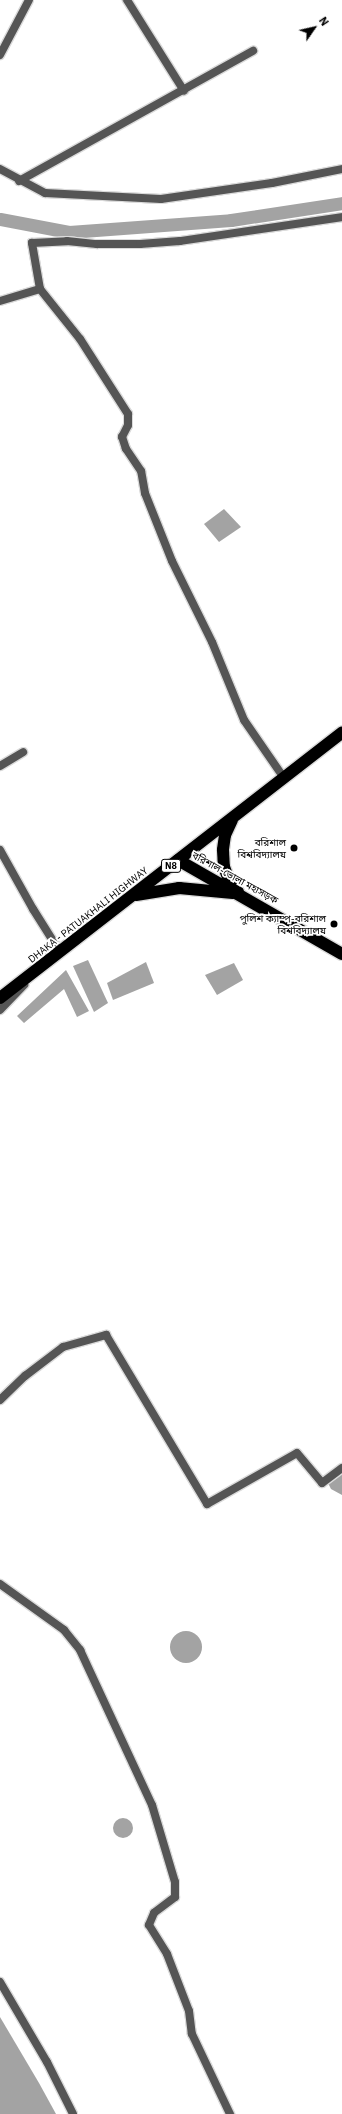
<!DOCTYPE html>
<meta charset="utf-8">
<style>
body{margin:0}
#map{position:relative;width:342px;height:2114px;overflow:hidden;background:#fff;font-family:"IBM Plex Sans","Noto Sans Bengali",sans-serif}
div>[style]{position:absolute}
.water>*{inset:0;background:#a3a3a3}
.round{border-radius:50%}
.canal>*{height:13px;margin:-6.5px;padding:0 6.5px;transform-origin:6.5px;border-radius:6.5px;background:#a3a3a3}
.roads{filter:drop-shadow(1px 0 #dbdbdb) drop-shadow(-1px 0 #dbdbdb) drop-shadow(0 1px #dbdbdb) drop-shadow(0 -1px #dbdbdb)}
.street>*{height:8px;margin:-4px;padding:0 4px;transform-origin:4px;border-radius:4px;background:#555}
.highway>*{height:12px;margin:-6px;padding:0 6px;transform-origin:6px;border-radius:6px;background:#000}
.dots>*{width:11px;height:11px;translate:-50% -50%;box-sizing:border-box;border:2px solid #fff;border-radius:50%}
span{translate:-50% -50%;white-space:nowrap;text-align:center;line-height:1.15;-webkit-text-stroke:3.5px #fff;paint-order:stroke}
.shield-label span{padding:1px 3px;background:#fff;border:1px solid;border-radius:3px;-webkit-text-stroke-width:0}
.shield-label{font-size:9px;color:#000;font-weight:700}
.poi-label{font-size:10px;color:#000}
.right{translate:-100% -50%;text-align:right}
.street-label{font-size:10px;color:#000}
.north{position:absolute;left:294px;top:8px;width:40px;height:40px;-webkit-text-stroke:3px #fff;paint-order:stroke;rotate:56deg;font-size:11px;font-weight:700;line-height:16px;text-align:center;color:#000}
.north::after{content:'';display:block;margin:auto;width:14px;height:18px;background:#000;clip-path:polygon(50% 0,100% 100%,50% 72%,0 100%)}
</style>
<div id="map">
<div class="water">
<i style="clip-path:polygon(224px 509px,241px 527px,219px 542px,204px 524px)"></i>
<i style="clip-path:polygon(88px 960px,108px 1003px,94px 1012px,73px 966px)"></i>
<i style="clip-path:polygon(146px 962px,154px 983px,113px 1000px,107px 983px)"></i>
<i style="clip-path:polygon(234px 963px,243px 980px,217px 995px,205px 975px)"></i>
<i style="clip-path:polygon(66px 970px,89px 1011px,77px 1017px,64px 989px,24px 1023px,17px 1016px)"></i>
<i style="clip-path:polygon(342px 1474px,342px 1495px,331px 1489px,328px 1483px)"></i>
<i class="round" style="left:170px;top:1631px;width:32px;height:32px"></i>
<i class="round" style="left:113px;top:1818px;width:20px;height:20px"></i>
<i style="clip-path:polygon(0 2017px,39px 2083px,56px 2114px,0 2114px)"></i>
</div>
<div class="canal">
<i style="left:0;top:219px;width:70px;rotate:10.7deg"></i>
<i style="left:69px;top:232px;width:162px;rotate:-4.2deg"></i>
<i style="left:231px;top:220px;width:112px;rotate:-8.7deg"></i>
</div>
<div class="roads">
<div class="street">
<i style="left:127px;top:0;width:107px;rotate:57.9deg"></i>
<i style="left:0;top:55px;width:62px;rotate:-62.2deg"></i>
<i style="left:0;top:169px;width:51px;rotate:28.1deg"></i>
<i style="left:45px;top:193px;width:116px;rotate:3deg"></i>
<i style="left:161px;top:199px;width:112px;rotate:-8.2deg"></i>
<i style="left:272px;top:183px;width:71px;rotate:-11.3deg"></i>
<i style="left:19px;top:181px;width:268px;rotate:-29.1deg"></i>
<i style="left:0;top:301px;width:42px;rotate:-16.7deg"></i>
<i style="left:0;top:766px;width:27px;rotate:-31deg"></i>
<i style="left:284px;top:778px;width:70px;rotate:-124.6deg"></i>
<i style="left:244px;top:720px;width:84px;rotate:-112.3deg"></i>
<i style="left:212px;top:642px;width:90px;rotate:-116.3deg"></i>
<i style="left:172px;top:561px;width:73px;rotate:-111.7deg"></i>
<i style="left:145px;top:493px;width:22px;rotate:-100deg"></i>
<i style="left:141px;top:471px;width:27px;rotate:-124deg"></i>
<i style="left:126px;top:449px;width:13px;rotate:-108deg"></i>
<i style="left:122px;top:437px;width:13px;rotate:-63deg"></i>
<i style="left:128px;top:425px;width:11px;rotate:-90deg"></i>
<i style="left:128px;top:414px;width:89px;rotate:-122.6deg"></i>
<i style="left:80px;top:339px;width:64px;rotate:-128.7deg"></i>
<i style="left:40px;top:289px;width:47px;rotate:-99.9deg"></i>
<i style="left:32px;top:243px;width:35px;rotate:-3deg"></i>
<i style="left:67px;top:241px;width:30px;rotate:6deg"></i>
<i style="left:97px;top:244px;width:43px"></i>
<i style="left:140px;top:244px;width:40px;rotate:-4.3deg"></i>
<i style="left:180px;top:241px;width:164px;rotate:-8.4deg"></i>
<i style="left:0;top:850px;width:68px;rotate:60.8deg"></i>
<i style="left:33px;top:909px;width:51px;rotate:57.9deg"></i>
<i style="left:0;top:1010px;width:35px;rotate:-46deg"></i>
<i style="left:0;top:1400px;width:35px;rotate:-44deg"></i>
<i style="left:25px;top:1376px;width:48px;rotate:-37.3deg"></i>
<i style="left:63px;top:1347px;width:45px;rotate:-15.6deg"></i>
<i style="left:106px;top:1335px;width:197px;rotate:59.1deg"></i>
<i style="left:207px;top:1504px;width:103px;rotate:-29.5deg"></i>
<i style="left:297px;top:1453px;width:39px;rotate:50deg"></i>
<i style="left:322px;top:1483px;width:25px;rotate:-37deg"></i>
<i style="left:0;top:1584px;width:79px;rotate:35.7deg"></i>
<i style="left:64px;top:1630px;width:26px;rotate:51deg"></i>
<i style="left:80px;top:1650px;width:171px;rotate:65.1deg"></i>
<i style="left:152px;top:1805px;width:80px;rotate:73.4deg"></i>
<i style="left:175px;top:1882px;width:15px;rotate:90deg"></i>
<i style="left:175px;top:1897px;width:26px;rotate:143deg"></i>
<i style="left:154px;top:1913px;width:13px;rotate:113deg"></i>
<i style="left:149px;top:1925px;width:34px;rotate:58deg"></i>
<i style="left:167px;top:1954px;width:61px;rotate:68.9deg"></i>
<i style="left:189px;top:2011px;width:23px;rotate:83deg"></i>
<i style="left:192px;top:2034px;width:89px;rotate:64.6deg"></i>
<i style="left:0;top:1982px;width:93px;rotate:59.6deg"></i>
<i style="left:47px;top:2062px;width:58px;rotate:63.4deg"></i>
</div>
<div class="highway">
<i style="left:232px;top:820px;width:17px;rotate:115deg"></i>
<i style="left:225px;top:835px;width:15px;rotate:98deg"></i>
<i style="left:223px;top:850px;width:17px;rotate:87deg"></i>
<i style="left:224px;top:867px;width:14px;rotate:69deg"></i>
<i style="left:229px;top:880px;width:15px;rotate:53deg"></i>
<i style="left:178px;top:860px;width:189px;rotate:29.8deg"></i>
<i style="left:136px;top:895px;width:44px;rotate:-9.2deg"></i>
<i style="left:179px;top:888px;width:54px;rotate:5.3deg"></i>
<i style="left:0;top:998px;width:433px;rotate:-37.8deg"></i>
</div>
</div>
<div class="dots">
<i style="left:294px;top:848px;background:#000"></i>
<i style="left:334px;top:924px;background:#000"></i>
</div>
<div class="shield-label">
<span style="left:171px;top:866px">N8</span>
</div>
<div class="poi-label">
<span class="right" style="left:286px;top:848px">বরিশাল<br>বিশ্ববিদ্যালয়</span>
<span class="right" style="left:326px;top:924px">পুলিশ ক্যাম্প-বরিশাল<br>বিশ্ববিদ্যালয়</span>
</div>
<div class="street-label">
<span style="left:235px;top:878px;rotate:29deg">বরিশাল-ভোলা মহাসড়ক</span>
<span style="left:88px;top:915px;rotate:-38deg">DHAKA - PATUAKHALI HIGHWAY</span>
</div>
<div class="north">N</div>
</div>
